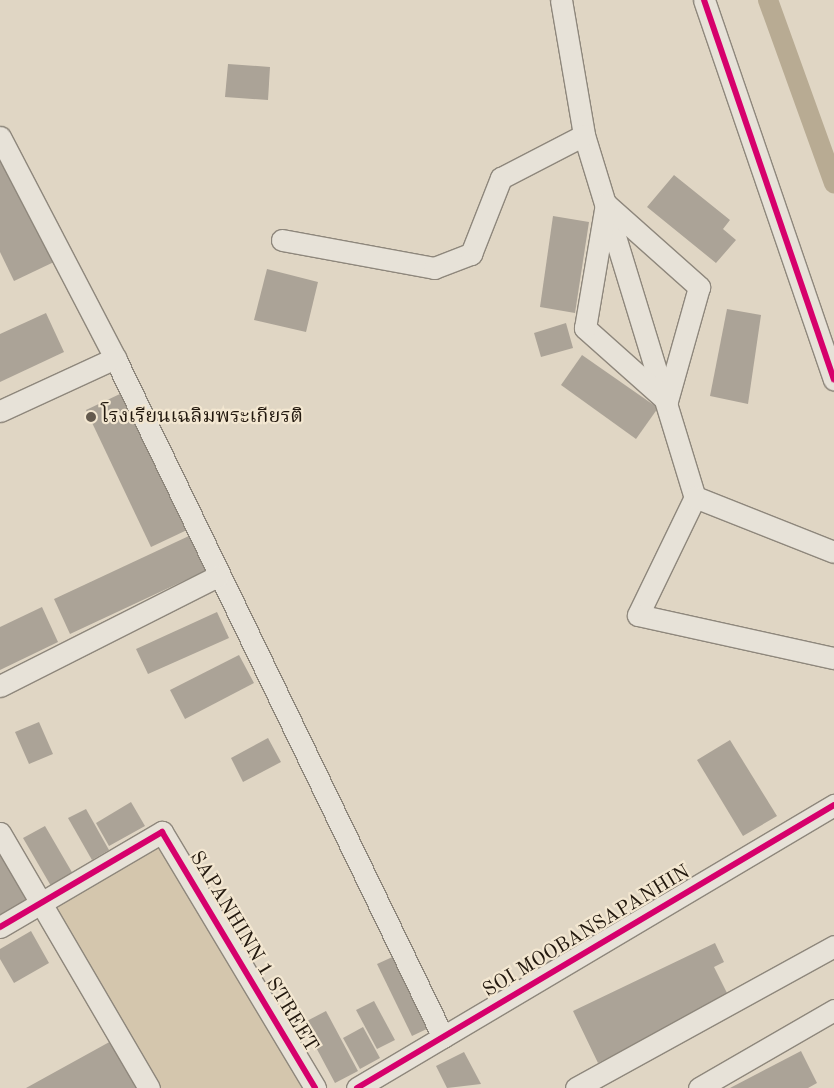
<!DOCTYPE html>
<meta charset="utf-8">
<style>
body{margin:0}
#map{position:relative;width:834px;height:1088px;overflow:hidden;background:#e0d6c4;font-family:"Old Standard TT","Noto Serif Thai",serif}
div>[style]{position:absolute}
.green>*{inset:0;background:#d4c6ad}
.canal>*{height:20px;margin:-10px;padding:0 10px;transform-origin:10px;border-radius:10px;background:#b8ab93}
.building>*{inset:0;background:#aba397}
.roads{filter:drop-shadow(1px 0 #8e877c) drop-shadow(-1px 0 #8e877c) drop-shadow(0 1px #8e877c) drop-shadow(0 -1px #8e877c)}
.minor>*{height:21px;margin:-10.5px;padding:0 10.5px;transform-origin:10.5px;border-radius:10.5px;background:#e7e2d8}
.cycleway>*{height:6px;margin:-3px;padding:0 3px;transform-origin:3px;border-radius:3px;background:#d6006c}
.dots>*{width:14px;height:14px;translate:-50% -50%;box-sizing:border-box;border:2px solid #f3e7d1;border-radius:50%}
span{translate:-50% -50%;white-space:nowrap;text-align:center;line-height:1.15;-webkit-text-stroke:4.5px #f3e7d1;paint-order:stroke}
.poi-label{font-size:20px;color:#22180e}
.left{translate:0 -50%;text-align:left}
.street-label{font-size:20px;color:#22180e}
</style>
<div id="map">
<div class="green">
<i style="clip-path:polygon(160px 845px,302px 1088px,160px 1088px,53px 904px)"></i>
</div>
<div class="canal">
<i style="left:768px;top:0;width:195px;rotate:70.2deg"></i>
</div>
<div class="building">
<i style="clip-path:polygon(228px 64px,270px 67px,268px 100px,225px 97px)"></i>
<i style="clip-path:polygon(0 147px,56px 261px,14px 281px,0 252px)"></i>
<i style="clip-path:polygon(674px 175px,730px 220px,723px 229px,736px 240px,716px 263px,647px 207px)"></i>
<i style="clip-path:polygon(553px 216px,589px 222px,575px 313px,540px 307px)"></i>
<i style="clip-path:polygon(267px 269px,318px 282px,306px 332px,254px 320px)"></i>
<i style="clip-path:polygon(727px 309px,761px 315px,748px 404px,710px 396px)"></i>
<i style="clip-path:polygon(46px 313px,64px 352px,0 382px,0 334px)"></i>
<i style="clip-path:polygon(566px 323px,573px 348px,541px 357px,534px 333px)"></i>
<i style="clip-path:polygon(582px 355px,658px 408px,636px 439px,561px 385px)"></i>
<i style="clip-path:polygon(122px 393px,187px 530px,151px 547px,86px 410px)"></i>
<i style="clip-path:polygon(191px 535px,207px 570px,70px 634px,54px 599px)"></i>
<i style="clip-path:polygon(42px 607px,58px 642px,0 670px,0 627px)"></i>
<i style="clip-path:polygon(217px 612px,229px 638px,148px 674px,136px 649px)"></i>
<i style="clip-path:polygon(239px 655px,254px 683px,185px 719px,170px 690px)"></i>
<i style="clip-path:polygon(39px 722px,53px 754px,29px 764px,15px 732px)"></i>
<i style="clip-path:polygon(268px 738px,281px 762px,243px 782px,231px 758px)"></i>
<i style="clip-path:polygon(730px 740px,777px 816px,743px 836px,697px 760px)"></i>
<i style="clip-path:polygon(131px 802px,145px 826px,109px 846px,96px 823px)"></i>
<i style="clip-path:polygon(86px 809px,109px 850px,92px 860px,68px 818px)"></i>
<i style="clip-path:polygon(45px 826px,73px 874px,51px 886px,23px 838px)"></i>
<i style="clip-path:polygon(0 850px,31px 901px,0 917px)"></i>
<i style="clip-path:polygon(31px 931px,49px 963px,14px 983px,0 959px,0 949px)"></i>
<i style="clip-path:polygon(715px 943px,724px 962px,714px 967px,730px 999px,598px 1063px,573px 1011px)"></i>
<i style="clip-path:polygon(399px 954px,433px 1026px,412px 1036px,377px 964px)"></i>
<i style="clip-path:polygon(374px 1001px,395px 1040px,377px 1049px,356px 1010px)"></i>
<i style="clip-path:polygon(326px 1011px,358px 1071px,335px 1083px,303px 1023px)"></i>
<i style="clip-path:polygon(363px 1027px,380px 1058px,360px 1069px,343px 1038px)"></i>
<i style="clip-path:polygon(113px 1040px,143px 1088px,26px 1088px)"></i>
<i style="clip-path:polygon(801px 1051px,817px 1083px,808px 1088px,730px 1088px)"></i>
<i style="clip-path:polygon(464px 1052px,481px 1084px,447px 1088px,436px 1066px)"></i>
</div>
<div class="roads">
<div class="minor">
<i style="left:561px;top:0;width:137px;rotate:80.3deg"></i>
<i style="left:584px;top:135px;width:379px;rotate:73deg"></i>
<i style="left:695px;top:497px;width:131px;rotate:115.8deg"></i>
<i style="left:638px;top:615px;width:201px;rotate:12.4deg"></i>
<i style="left:704px;top:0;width:401px;rotate:71.1deg"></i>
<i style="left:0;top:137px;width:249px;rotate:62.5deg"></i>
<i style="left:115px;top:358px;width:754px;rotate:64.22deg"></i>
<i style="left:606px;top:204px;width:125px;rotate:41.7deg"></i>
<i style="left:699px;top:287px;width:118px;rotate:105.7deg"></i>
<i style="left:667px;top:401px;width:110px;rotate:-138.3deg"></i>
<i style="left:585px;top:328px;width:126px;rotate:-80.4deg"></i>
<i style="left:282px;top:240px;width:155px;rotate:10.4deg"></i>
<i style="left:434px;top:268px;width:40px;rotate:-21deg"></i>
<i style="left:471px;top:254px;width:82px;rotate:-68.5deg"></i>
<i style="left:501px;top:178px;width:93px;rotate:-27.4deg"></i>
<i style="left:0;top:411px;width:127px;rotate:-24.7deg"></i>
<i style="left:695px;top:497px;width:149px;rotate:21.6deg"></i>
<i style="left:0;top:686px;width:244px;rotate:-26.8deg"></i>
<i style="left:0;top:833px;width:295px;rotate:59.7deg"></i>
<i style="left:0;top:927px;width:188px;rotate:-30.4deg"></i>
<i style="left:162px;top:832px;width:298px;rotate:59.1deg"></i>
<i style="left:357px;top:1088px;width:555px;rotate:-30.68deg"></i>
<i style="left:576px;top:1088px;width:294px;rotate:-28.8deg"></i>
<i style="left:699px;top:1088px;width:156px;rotate:-30deg"></i>
</div>
</div>
<div class="cycleway">
<i style="left:704px;top:0;width:401px;rotate:71.1deg"></i>
<i style="left:0;top:927px;width:188px;rotate:-30.4deg"></i>
<i style="left:162px;top:832px;width:298px;rotate:59.1deg"></i>
<i style="left:357px;top:1088px;width:555px;rotate:-30.68deg"></i>
</div>
<div class="dots">
<i style="left:91px;top:417px;background:#645a4e"></i>
</div>
<div class="poi-label">
<span class="left" style="left:101px;top:417px">โรงเรียนเฉลิมพระเกียรติ</span>
</div>
<div class="street-label">
<span style="left:587px;top:932px;rotate:-31deg">SOI MOOBANSAPANHIN</span>
<span style="left:253px;top:952px;rotate:59deg">SAPANHINN 1 STREET</span>
</div>
</div>
